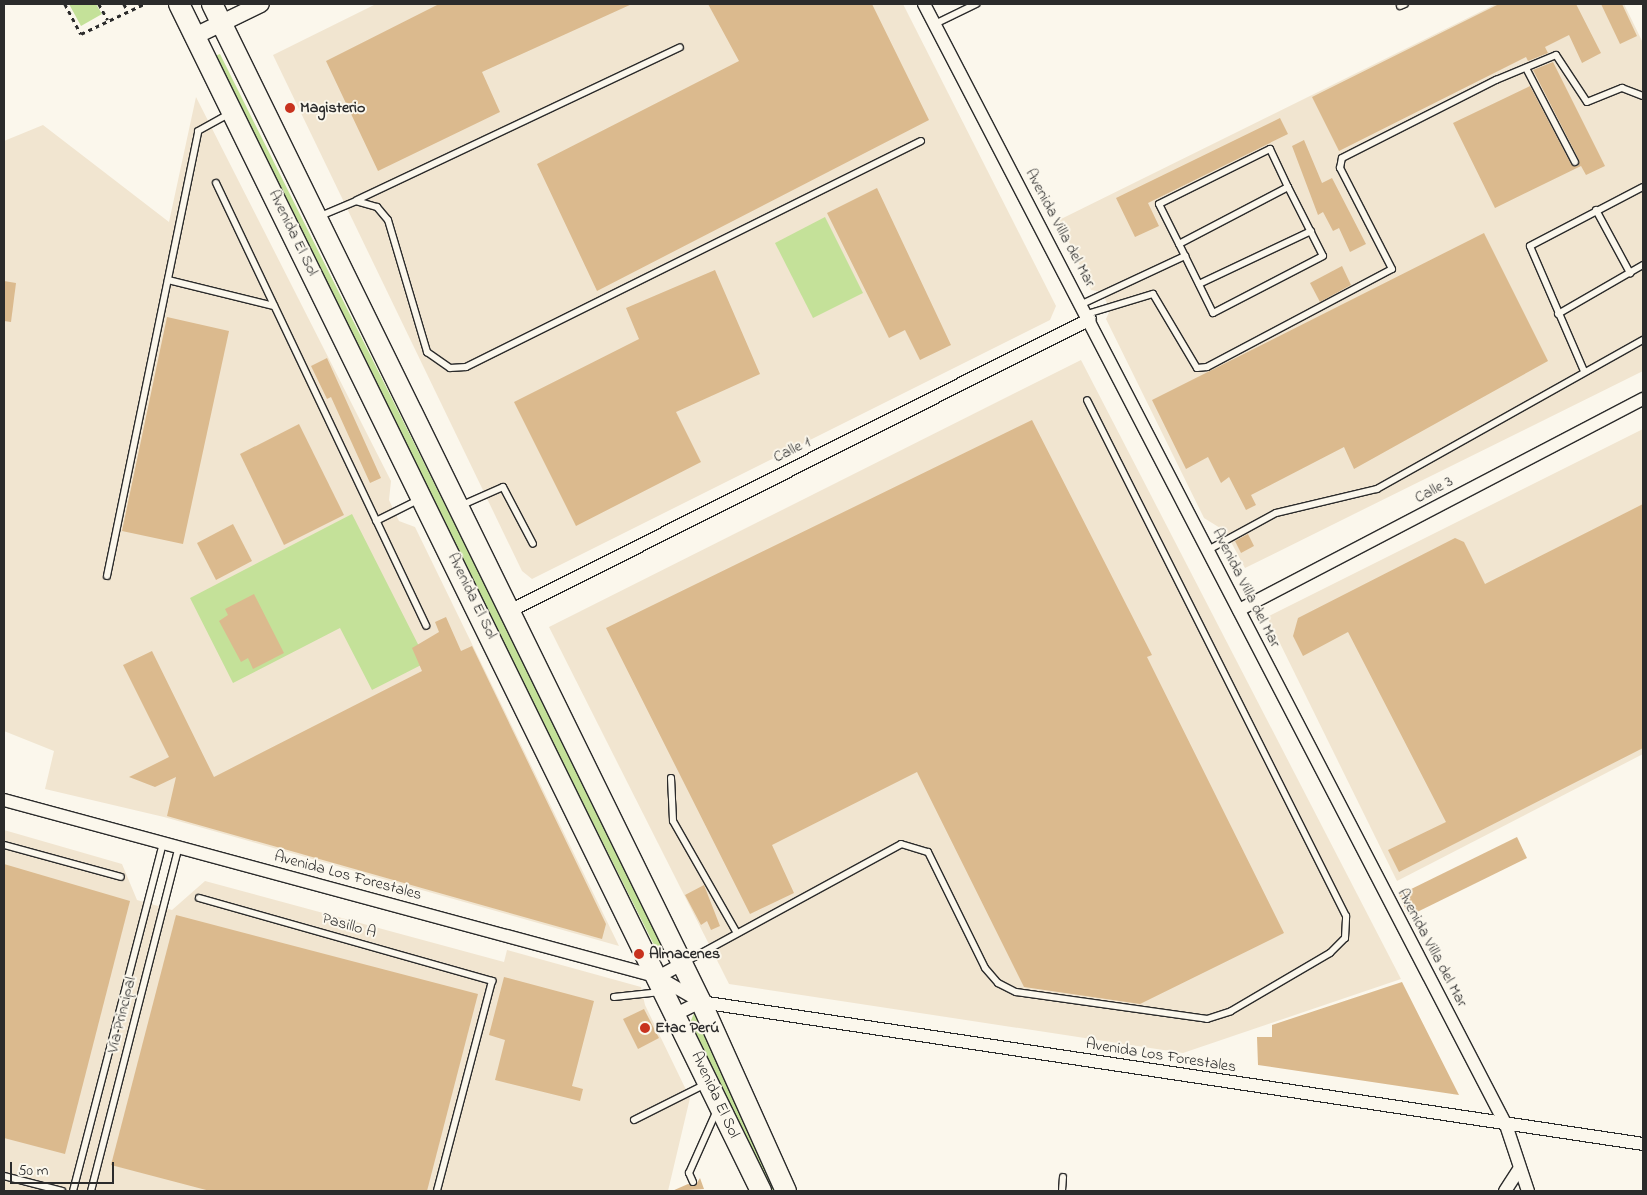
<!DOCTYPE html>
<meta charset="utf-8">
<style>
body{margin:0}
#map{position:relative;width:1647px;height:1195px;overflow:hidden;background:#fbf7ec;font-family:"Indie Flower",sans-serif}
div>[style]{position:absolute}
.built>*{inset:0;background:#f1e5d0}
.green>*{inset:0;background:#c4e199}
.building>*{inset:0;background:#dbba8e}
.path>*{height:2.5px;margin-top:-1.25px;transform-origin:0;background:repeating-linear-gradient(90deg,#2b2b2b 0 4px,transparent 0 8px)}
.roads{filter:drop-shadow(1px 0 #2b2b2b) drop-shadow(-1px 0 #2b2b2b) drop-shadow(0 1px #2b2b2b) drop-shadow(0 -1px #2b2b2b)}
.service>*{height:6px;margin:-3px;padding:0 3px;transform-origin:3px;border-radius:3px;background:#fbf7ec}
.minor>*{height:12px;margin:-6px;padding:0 6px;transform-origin:6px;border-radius:6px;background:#fbf7ec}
.tertiary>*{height:16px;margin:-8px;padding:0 8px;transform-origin:8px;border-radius:8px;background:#fbf7ec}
.primary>*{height:20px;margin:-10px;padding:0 10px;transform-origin:10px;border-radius:10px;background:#fbf7ec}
.dots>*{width:14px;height:14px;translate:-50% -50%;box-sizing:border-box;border:2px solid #fbf7ec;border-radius:50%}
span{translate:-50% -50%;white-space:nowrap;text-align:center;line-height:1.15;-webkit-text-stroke:4px #fbf7ec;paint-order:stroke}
.poi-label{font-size:16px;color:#2b2b2b;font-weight:700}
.left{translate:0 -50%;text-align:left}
.street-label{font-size:16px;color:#2b2b2b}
.frame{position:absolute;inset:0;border:5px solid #2b2b2b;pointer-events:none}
.scale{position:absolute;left:10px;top:1162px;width:104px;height:22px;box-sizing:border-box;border:2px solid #2b2b2b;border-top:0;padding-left:6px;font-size:15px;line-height:18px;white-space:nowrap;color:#2b2b2b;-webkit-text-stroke:4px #fbf7ec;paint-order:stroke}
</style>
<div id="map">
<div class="built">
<i style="clip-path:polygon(376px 4px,903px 4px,1056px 306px,1050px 320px,532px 579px,522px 571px,273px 55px)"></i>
<i style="clip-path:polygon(1496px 4px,1624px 4px,1643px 43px,1643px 371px,1245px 568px,1225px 531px,1204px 518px,1106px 319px,1110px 310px,1102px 292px,1091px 290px,1059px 220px)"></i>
<i style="clip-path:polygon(196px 97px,391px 481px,389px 500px,399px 521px,415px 527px,619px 946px,164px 817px,45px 789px,54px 751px,4px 731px,4px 141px,43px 125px,169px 222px)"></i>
<i style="clip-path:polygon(1081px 360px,1401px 979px,1183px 1053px,729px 984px,549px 627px)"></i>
<i style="clip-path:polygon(1643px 429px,1643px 754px,1397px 881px,1267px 617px)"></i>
<i style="clip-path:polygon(4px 830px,122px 864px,137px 900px,172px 910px,205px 881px,504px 962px,507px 950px,641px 987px,645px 1005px,690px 1098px,668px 1191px,4px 1191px)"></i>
</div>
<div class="green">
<i style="clip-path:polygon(69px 4px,96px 4px,102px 14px,81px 26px)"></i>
<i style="clip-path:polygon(220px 54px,668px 952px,665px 958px,659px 955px,210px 58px)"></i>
<i style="clip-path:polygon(825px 217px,863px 293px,813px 318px,775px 243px)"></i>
<i style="clip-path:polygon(352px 514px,427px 662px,372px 690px,340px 628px,233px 683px,190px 598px)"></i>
<i style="clip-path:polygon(694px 1013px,699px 1017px,776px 1191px,768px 1191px,690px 1023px)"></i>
</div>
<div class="building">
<i style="clip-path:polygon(439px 4px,632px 4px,482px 72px,500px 112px,378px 171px,326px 61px)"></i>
<i style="clip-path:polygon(708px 4px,872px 4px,929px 120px,597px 291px,537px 164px,739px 61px)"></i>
<i style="clip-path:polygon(1499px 4px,1576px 4px,1601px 53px,1582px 63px,1569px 35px,1545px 47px,1548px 53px,1528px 61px,1526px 57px,1339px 151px,1312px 97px)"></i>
<i style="clip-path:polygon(1601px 4px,1622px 4px,1637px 36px,1620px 44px)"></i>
<i style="clip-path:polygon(1553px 62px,1605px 166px,1586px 175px,1581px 166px,1495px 208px,1453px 123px,1530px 86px,1571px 164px,1578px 166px,1579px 160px,1533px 70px)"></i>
<i style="clip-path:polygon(1280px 118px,1288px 134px,1148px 203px,1159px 226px,1135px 237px,1116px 198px)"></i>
<i style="clip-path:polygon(1304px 140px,1322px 183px,1332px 178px,1366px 244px,1350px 252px,1339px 228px,1333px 231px,1323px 212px,1318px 215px,1292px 146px)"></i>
<i style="clip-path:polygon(877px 188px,951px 345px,920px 360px,905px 330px,889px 338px,827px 213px)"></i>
<i style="clip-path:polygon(1484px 233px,1548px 361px,1354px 469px,1344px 447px,1251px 495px,1256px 505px,1246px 510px,1229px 477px,1221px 483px,1208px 457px,1186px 469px,1152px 400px)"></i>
<i style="clip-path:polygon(1342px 266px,1351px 285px,1320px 302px,1310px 283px)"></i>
<i style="clip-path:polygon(715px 270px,760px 374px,676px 412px,701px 462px,576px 526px,514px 402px,639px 339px,626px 308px)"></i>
<i style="clip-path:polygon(4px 281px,16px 283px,11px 322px,4px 321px)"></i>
<i style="clip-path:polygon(167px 317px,229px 331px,183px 544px,122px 531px)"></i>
<i style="clip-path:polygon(327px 358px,381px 478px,370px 483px,331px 397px,327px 399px,311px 366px)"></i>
<i style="clip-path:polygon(1032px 420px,1152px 655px,1147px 657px,1284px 933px,1140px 1004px,1024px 987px,917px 772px,772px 845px,794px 893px,750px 914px,606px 628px)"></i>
<i style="clip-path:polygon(299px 424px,344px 515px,284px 545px,240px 454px)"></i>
<i style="clip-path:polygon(1643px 504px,1643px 748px,1399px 872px,1388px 850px,1446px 822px,1348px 632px,1303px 656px,1293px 636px,1298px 618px,1455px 538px,1464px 542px,1485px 584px)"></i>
<i style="clip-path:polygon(233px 524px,252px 561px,216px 580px,197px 543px)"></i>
<i style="clip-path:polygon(1248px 534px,1254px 546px,1241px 553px,1235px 541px)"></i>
<i style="clip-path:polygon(254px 594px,284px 653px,253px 669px,248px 658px,241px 662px,219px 621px,228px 615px,225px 609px)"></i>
<i style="clip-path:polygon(446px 617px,461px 651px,472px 646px,606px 924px,602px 939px,167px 816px,176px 777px,155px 787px,129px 777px,169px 757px,123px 665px,152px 651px,214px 777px,422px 671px,412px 648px,439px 632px,435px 622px)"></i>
<i style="clip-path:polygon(1517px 837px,1527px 858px,1409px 916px,1399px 895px)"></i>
<i style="clip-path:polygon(4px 864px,130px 901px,65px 1154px,4px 1138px)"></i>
<i style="clip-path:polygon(704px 885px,720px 926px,711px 930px,707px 921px,701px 925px,685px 895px)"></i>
<i style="clip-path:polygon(176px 915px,478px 994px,427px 1191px,210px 1191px,111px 1165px)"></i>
<i style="clip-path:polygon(504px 977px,594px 1001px,572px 1086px,583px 1089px,580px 1101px,495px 1080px,505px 1040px,489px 1035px)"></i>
<i style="clip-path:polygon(1402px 982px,1459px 1095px,1258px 1065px,1257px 1037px,1272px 1037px,1272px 1025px)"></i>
<i style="clip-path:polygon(644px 1009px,659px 1038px,638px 1049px,623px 1019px)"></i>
<i style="clip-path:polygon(700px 1178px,704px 1189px,672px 1191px,688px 1184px,695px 1186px)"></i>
</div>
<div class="path">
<i style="left:65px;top:4px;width:34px;rotate:62deg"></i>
<i style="left:81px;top:34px;width:70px;rotate:-25.5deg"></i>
<i style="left:99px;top:4px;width:18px;rotate:61deg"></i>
<i style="left:124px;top:4px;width:8px;rotate:60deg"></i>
</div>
<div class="roads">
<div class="service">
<i style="left:1400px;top:6px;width:5px;rotate:-22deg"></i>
<i style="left:935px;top:24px;width:46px;rotate:-26deg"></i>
<i style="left:1526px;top:68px;width:106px;rotate:62.5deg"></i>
<i style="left:216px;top:183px;width:490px;rotate:64.6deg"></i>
<i style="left:357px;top:200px;width:357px;rotate:-25.3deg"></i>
<i style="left:1596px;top:210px;width:72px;rotate:61.6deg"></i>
<i style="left:318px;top:217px;width:41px;rotate:-22.8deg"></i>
<i style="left:356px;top:201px;width:22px;rotate:16deg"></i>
<i style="left:377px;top:207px;width:17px;rotate:50deg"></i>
<i style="left:388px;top:220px;width:138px;rotate:73.5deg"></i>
<i style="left:427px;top:352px;width:28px;rotate:35deg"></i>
<i style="left:450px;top:368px;width:16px;rotate:-4deg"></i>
<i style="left:466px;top:367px;width:508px;rotate:-26.41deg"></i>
<i style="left:1179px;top:244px;width:123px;rotate:-27.6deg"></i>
<i style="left:1288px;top:187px;width:77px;rotate:63.1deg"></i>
<i style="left:1323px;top:256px;width:124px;rotate:152.6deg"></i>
<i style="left:1213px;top:313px;width:64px;rotate:-116.2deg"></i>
<i style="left:1185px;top:256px;width:58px;rotate:-116.6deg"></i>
<i style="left:1159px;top:204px;width:124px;rotate:-26.4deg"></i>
<i style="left:1270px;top:149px;width:42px;rotate:64.7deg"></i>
<i style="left:168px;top:280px;width:109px;rotate:13.8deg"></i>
<i style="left:1199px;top:284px;width:124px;rotate:-25.3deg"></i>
<i style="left:1082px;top:304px;width:114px;rotate:-25deg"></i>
<i style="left:1087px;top:314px;width:69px;rotate:-16.9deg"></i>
<i style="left:1153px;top:294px;width:86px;rotate:59.3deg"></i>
<i style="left:1197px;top:368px;width:10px;rotate:-6deg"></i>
<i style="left:1207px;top:367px;width:209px;rotate:-27.9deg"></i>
<i style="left:1392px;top:269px;width:114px;rotate:-117.2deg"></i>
<i style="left:1340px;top:168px;width:10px;rotate:-79deg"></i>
<i style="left:1342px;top:158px;width:173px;rotate:-26.9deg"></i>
<i style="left:1496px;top:80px;width:65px;rotate:-22.6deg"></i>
<i style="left:1556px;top:55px;width:56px;rotate:56.6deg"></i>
<i style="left:1587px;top:102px;width:38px;rotate:-22deg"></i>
<i style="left:1622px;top:88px;width:22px;rotate:21deg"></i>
<i style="left:1558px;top:314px;width:98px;rotate:-30deg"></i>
<i style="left:1584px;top:371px;width:136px;rotate:-113.4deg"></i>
<i style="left:1530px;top:246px;width:127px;rotate:-27.6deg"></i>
<i style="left:460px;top:506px;width:47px;rotate:-23.8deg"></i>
<i style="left:503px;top:487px;width:64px;rotate:62.2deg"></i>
<i style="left:376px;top:521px;width:49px;rotate:-26.6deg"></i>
<i style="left:1208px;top:550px;width:77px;rotate:-28.6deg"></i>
<i style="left:1276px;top:513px;width:104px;rotate:-13.4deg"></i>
<i style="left:1377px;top:489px;width:305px;rotate:-29.3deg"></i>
<i style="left:107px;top:576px;width:454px;rotate:-78.4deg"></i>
<i style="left:198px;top:131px;width:38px;rotate:-29deg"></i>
<i style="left:671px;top:778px;width:43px;rotate:87.3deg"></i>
<i style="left:673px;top:821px;width:129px;rotate:60.3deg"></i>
<i style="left:4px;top:845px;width:121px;rotate:15.3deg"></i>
<i style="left:199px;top:898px;width:305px;rotate:15.8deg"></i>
<i style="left:492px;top:981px;width:217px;rotate:104.7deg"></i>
<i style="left:685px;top:962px;width:246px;rotate:-28.6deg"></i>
<i style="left:901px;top:844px;width:28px;rotate:17deg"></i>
<i style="left:928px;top:852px;width:129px;rotate:63.8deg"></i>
<i style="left:985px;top:968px;width:20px;rotate:49deg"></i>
<i style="left:998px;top:983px;width:20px;rotate:27deg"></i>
<i style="left:1016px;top:992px;width:193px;rotate:8deg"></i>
<i style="left:1207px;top:1019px;width:25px;rotate:-18deg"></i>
<i style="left:1231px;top:1011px;width:115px;rotate:-30.4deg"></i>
<i style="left:1330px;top:953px;width:21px;rotate:-45deg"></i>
<i style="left:1345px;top:938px;width:22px;rotate:-87deg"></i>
<i style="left:1346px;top:916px;width:577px;rotate:-116.65deg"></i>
<i style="left:614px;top:997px;width:47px;rotate:-6.1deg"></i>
<i style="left:634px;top:1120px;width:80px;rotate:-26.6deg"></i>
<i style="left:4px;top:1176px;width:60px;rotate:14.5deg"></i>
<i style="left:693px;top:1182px;width:10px;rotate:-114deg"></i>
<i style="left:689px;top:1173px;width:69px;rotate:-66deg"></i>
<i style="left:73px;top:1191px;width:360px;rotate:-75.5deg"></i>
<i style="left:91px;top:1191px;width:356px;rotate:-75.7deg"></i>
<i style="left:1062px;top:1191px;width:14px;rotate:-86deg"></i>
</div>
<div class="minor">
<i style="left:924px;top:4px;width:1263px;rotate:62.56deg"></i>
<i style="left:1506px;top:1125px;width:70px;rotate:71.6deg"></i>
<i style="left:1239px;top:610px;width:456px;rotate:-27.6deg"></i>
<i style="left:510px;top:611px;width:649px;rotate:-26.72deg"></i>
<i style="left:4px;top:800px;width:678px;rotate:15.14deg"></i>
<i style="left:658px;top:977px;width:26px;rotate:-29deg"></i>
<i style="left:658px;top:977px;width:50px;rotate:30.2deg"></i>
<i style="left:676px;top:1014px;width:28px;rotate:-26deg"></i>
<i style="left:701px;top:1002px;width:953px;rotate:8.57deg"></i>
<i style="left:1505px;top:1191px;width:27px;rotate:-57deg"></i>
</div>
<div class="tertiary">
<i style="left:195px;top:36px;width:73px;rotate:-25.9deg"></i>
</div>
<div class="primary">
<i style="left:179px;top:4px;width:1322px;rotate:63.88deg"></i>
<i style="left:212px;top:4px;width:1111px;rotate:63.9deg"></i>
<i style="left:701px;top:1002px;width:207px;rotate:65.8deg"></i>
</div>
</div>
<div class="dots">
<i style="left:290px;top:108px;background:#c8321e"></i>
<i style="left:639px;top:954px;background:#c8321e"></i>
<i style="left:645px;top:1028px;background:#c8321e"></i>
</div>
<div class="poi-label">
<span class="left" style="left:300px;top:108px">Magisterio</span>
<span class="left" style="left:649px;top:954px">Almacenes</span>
<span class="left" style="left:655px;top:1028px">Etac Perú</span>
</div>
<div class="street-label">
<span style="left:1060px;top:228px;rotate:62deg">Avenida Villa del Mar</span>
<span style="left:293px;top:233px;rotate:64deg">Avenida El Sol</span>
<span style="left:792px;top:450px;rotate:-27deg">Calle 1</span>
<span style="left:1434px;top:490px;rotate:-28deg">Calle 3</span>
<span style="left:1246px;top:588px;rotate:63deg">Avenida Villa del Mar</span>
<span style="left:472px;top:596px;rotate:64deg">Avenida El Sol</span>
<span style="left:348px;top:876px;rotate:15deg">Avenida Los Forestales</span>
<span style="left:349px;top:926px;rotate:16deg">Pasillo A</span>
<span style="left:1432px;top:948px;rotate:62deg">Avenida Villa del Mar</span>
<span style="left:122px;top:1015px;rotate:-76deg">Vía Principal</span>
<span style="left:1161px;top:1056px;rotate:9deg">Avenida Los Forestales</span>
<span style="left:715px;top:1095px;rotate:65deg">Avenida El Sol</span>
</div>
<div class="frame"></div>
<div class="scale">50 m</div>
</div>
